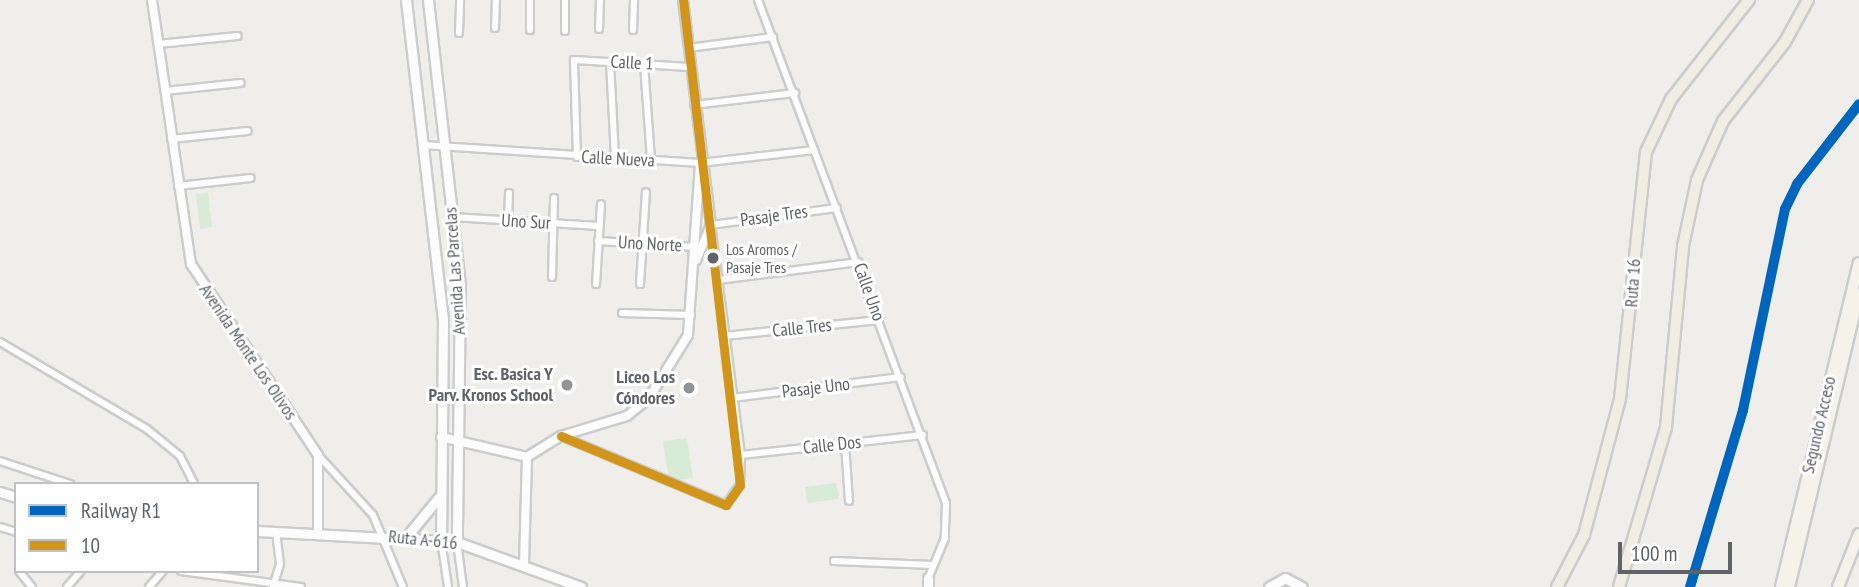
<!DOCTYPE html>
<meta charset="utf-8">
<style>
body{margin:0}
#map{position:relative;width:1859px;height:587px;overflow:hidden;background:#efeeea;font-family:"PT Sans Narrow",sans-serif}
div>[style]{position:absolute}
.green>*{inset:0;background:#d8ebd6}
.roads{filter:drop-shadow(2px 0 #cbcccc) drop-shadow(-2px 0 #cbcccc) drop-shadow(0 2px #cbcccc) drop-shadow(0 -2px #cbcccc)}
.minor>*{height:6px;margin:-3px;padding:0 3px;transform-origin:3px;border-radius:3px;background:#fdfcfc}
.tertiary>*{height:8px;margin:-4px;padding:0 4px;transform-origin:4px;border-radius:4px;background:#fdfcfc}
.secondary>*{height:9px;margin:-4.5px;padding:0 4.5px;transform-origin:4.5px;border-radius:4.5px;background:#fdfcfc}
.primary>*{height:10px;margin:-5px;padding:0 5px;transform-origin:5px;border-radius:5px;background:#f4f2e9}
.motorway>*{height:10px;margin:-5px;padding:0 5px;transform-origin:5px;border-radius:5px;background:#f0ede3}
.bus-1>*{height:9px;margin:-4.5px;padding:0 4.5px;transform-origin:4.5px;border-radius:4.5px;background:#d1951a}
.rail-1>*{height:10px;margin:-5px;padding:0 5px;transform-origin:5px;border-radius:5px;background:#0065bd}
.dots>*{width:19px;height:19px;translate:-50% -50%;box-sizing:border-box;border:4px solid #fff;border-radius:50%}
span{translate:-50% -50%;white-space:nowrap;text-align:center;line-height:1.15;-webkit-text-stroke:6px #fff;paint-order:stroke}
.bus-label{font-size:16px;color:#5f6368}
.left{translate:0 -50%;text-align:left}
.street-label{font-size:18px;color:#5f6368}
.poi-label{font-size:18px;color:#5f6368;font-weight:700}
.right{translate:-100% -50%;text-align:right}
.legend{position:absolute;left:14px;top:482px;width:245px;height:91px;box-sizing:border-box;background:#fff;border:2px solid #bfc1c3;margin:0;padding:9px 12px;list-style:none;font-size:21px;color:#5f6368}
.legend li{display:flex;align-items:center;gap:14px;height:35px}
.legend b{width:35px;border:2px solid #bfc1c3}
.scale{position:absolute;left:1618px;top:542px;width:114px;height:32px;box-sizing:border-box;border:4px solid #5f6368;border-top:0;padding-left:9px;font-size:21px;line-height:24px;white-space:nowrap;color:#5f6368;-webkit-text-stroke:5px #fff;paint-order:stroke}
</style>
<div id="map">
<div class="green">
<i style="clip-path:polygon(208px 193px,212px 227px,200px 229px,196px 194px)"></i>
<i style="clip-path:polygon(687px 438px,693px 478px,669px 481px,663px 441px)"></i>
<i style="clip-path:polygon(836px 483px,839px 499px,807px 503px,805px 487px)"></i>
</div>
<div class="roads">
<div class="minor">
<i style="left:530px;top:0;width:30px;rotate:90deg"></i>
<i style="left:565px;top:0;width:31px;rotate:90deg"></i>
<i style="left:758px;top:0;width:537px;rotate:69.51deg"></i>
<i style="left:946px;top:503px;width:35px;rotate:92deg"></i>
<i style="left:945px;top:538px;width:44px;rotate:112.5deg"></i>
<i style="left:495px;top:28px;width:28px;rotate:-88deg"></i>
<i style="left:599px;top:29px;width:29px;rotate:-88deg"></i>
<i style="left:633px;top:30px;width:30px;rotate:-88deg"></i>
<i style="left:459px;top:33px;width:33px;rotate:-88deg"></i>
<i style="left:158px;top:44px;width:80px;rotate:-5.7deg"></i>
<i style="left:688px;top:48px;width:86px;rotate:-7.4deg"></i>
<i style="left:610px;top:62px;width:97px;rotate:87deg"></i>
<i style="left:644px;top:64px;width:96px;rotate:85.8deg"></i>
<i style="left:165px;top:91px;width:76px;rotate:-6deg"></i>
<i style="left:694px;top:105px;width:102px;rotate:-6.8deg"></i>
<i style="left:171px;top:139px;width:77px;rotate:-5.9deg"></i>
<i style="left:423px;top:145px;width:278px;rotate:3.7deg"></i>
<i style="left:700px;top:163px;width:115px;rotate:-6.5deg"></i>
<i style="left:577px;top:157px;width:97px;rotate:-91.8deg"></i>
<i style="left:574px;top:60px;width:116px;rotate:3.5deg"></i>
<i style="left:178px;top:186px;width:73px;rotate:-6.3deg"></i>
<i style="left:452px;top:217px;width:147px;rotate:3.5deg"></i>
<i style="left:508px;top:221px;width:28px;rotate:-88deg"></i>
<i style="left:598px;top:241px;width:99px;rotate:3.5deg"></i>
<i style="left:552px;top:277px;width:79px;rotate:-88.5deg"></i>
<i style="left:718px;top:280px;width:142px;rotate:-7.3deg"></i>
<i style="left:596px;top:284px;width:80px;rotate:-86.4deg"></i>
<i style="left:640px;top:284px;width:92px;rotate:-86.3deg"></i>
<i style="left:622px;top:313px;width:69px;rotate:1.7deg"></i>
<i style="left:724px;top:336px;width:156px;rotate:-5.9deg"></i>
<i style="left:0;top:342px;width:171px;rotate:30.6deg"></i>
<i style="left:147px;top:429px;width:43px;rotate:39.3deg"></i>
<i style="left:180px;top:456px;width:31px;rotate:63deg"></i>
<i style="left:732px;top:398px;width:170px;rotate:-7.1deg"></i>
<i style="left:561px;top:436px;width:179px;rotate:22.7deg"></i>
<i style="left:726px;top:505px;width:24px;rotate:-55deg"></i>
<i style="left:740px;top:485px;width:30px;rotate:-88deg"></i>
<i style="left:741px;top:455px;width:232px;rotate:-97.4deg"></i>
<i style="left:711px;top:225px;width:127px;rotate:-7.7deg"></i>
<i style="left:845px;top:444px;width:57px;rotate:86deg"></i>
<i style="left:318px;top:455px;width:81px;rotate:47.5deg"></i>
<i style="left:373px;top:515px;width:78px;rotate:67.4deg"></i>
<i style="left:741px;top:455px;width:183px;rotate:-6.3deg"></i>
<i style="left:0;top:461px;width:74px;rotate:18.2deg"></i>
<i style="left:0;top:527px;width:17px;rotate:17deg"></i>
<i style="left:441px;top:540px;width:48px;rotate:81.5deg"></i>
<i style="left:457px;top:542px;width:45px;rotate:82.4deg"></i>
<i style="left:834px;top:561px;width:99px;rotate:2.3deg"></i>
<i style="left:19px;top:571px;width:21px;rotate:51deg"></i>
<i style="left:181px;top:571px;width:121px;rotate:7.6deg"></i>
<i style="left:67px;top:587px;width:21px;rotate:-49deg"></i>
<i style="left:149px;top:587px;width:21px;rotate:-49deg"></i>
<i style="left:273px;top:587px;width:24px;rotate:-73deg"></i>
<i style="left:280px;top:564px;width:33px;rotate:-97deg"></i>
</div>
<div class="tertiary">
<i style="left:152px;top:0;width:267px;rotate:81.6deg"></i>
<i style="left:191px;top:264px;width:229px;rotate:56.4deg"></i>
<i style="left:318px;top:455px;width:77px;rotate:90deg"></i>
<i style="left:683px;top:0;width:227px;rotate:82.9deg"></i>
<i style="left:711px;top:225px;width:38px;rotate:113deg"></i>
<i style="left:441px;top:437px;width:88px;rotate:13.1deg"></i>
<i style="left:527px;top:457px;width:40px;rotate:-32deg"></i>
<i style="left:561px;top:436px;width:69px;rotate:-16.9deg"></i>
<i style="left:627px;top:416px;width:28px;rotate:-39deg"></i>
<i style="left:649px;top:398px;width:74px;rotate:-58.2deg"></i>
<i style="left:688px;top:335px;width:172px;rotate:-86deg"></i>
<i style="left:524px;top:564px;width:107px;rotate:-88.4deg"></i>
</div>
<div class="secondary">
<i style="left:406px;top:0;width:322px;rotate:83.4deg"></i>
<i style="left:443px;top:320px;width:220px;rotate:90.5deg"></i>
<i style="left:428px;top:0;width:287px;rotate:83.6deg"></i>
<i style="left:460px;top:285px;width:257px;rotate:90.7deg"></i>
<i style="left:0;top:492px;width:17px;rotate:17deg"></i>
<i style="left:257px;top:531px;width:200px;rotate:3.1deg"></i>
<i style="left:457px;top:542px;width:132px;rotate:19.9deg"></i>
<i style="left:407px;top:536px;width:50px;rotate:-50.6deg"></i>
<i style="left:928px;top:578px;width:9px;rotate:90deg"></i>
<i style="left:1269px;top:587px;width:18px;rotate:-29deg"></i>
<i style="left:1285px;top:578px;width:19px;rotate:28deg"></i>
</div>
<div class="primary">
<i style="left:1781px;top:587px;width:333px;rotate:-76.5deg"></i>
<i style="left:1789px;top:587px;width:301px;rotate:-76.6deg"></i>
<i style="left:1838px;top:587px;width:57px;rotate:-68.4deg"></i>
</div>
<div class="motorway">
<i style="left:1557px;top:587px;width:59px;rotate:-62.6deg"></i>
<i style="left:1584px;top:535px;width:141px;rotate:-75.2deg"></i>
<i style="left:1620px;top:399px;width:248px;rotate:-84deg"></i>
<i style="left:1646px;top:152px;width:59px;rotate:-64.7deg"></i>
<i style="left:1671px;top:99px;width:126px;rotate:-51.8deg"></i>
<i style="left:1619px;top:587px;width:167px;rotate:-73.6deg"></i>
<i style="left:1666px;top:427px;width:182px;rotate:-84.6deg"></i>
<i style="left:1683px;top:246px;width:67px;rotate:-78deg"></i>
<i style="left:1697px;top:180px;width:64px;rotate:-66.2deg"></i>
<i style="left:1723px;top:121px;width:100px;rotate:-51.9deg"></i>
<i style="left:1785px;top:42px;width:48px;rotate:-61.3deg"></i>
</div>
</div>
<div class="bus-1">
<i style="left:561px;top:436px;width:179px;rotate:22.7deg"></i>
<i style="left:726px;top:505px;width:24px;rotate:-55deg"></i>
<i style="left:740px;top:485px;width:488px;rotate:-96.7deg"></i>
</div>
<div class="rail-1">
<i style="left:1690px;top:587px;width:185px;rotate:-73.3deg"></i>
<i style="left:1743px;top:410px;width:205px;rotate:-78.2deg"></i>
<i style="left:1785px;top:209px;width:28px;rotate:-64deg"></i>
<i style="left:1797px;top:184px;width:101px;rotate:-52.2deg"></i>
</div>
<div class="dots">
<i style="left:713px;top:258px;background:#5f6368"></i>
<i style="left:567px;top:385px;background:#919496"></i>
<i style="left:689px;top:388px;background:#919496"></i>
</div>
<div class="bus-label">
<span class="left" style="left:726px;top:258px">Los Aromos /<br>Pasaje Tres</span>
</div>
<div class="street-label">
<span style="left:632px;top:63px;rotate:3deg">Calle 1</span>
<span style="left:618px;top:159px;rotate:3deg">Calle Nueva</span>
<span style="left:774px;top:216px;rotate:-8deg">Pasaje Tres</span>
<span style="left:526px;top:222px;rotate:3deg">Uno Sur</span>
<span style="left:650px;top:244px;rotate:3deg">Uno Norte</span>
<span style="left:455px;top:271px;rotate:-94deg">Avenida Las Parcelas</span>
<span style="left:1633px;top:283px;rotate:-86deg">Ruta 16</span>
<span style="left:869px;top:292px;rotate:70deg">Calle Uno</span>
<span style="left:802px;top:328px;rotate:-6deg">Calle Tres</span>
<span style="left:248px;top:352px;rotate:56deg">Avenida Monte Los Olivos</span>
<span style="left:816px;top:388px;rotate:-7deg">Pasaje Uno</span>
<span style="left:1819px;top:425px;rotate:-77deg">Segundo Acceso</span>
<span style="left:832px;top:445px;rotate:-6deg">Calle Dos</span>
<span style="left:423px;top:540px;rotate:6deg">Ruta A-616</span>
</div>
<div class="poi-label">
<span class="right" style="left:553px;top:385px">Esc. Basica Y<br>Parv. Kronos School</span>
<span class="right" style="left:675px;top:388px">Liceo Los<br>Cóndores</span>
</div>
<ul class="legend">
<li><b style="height:9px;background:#0065bd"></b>Railway R1</li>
<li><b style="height:9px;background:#d1951a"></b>10</li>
</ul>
<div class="scale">100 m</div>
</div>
